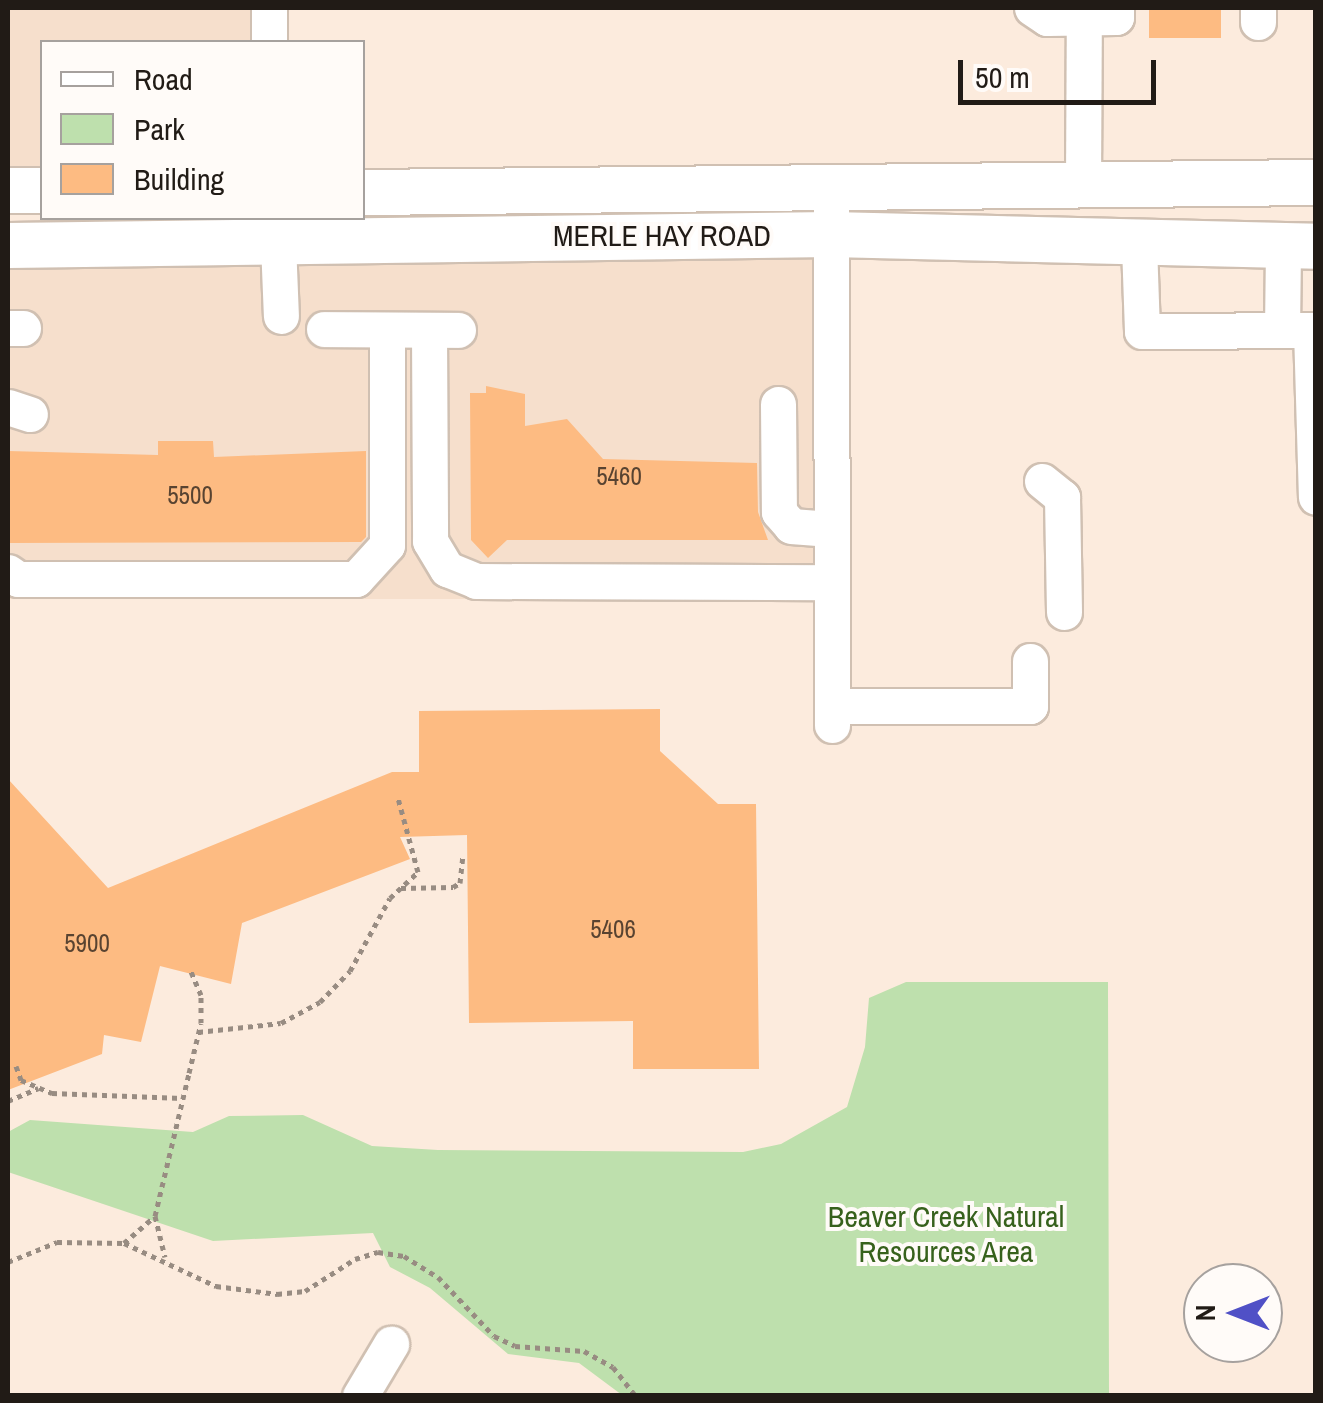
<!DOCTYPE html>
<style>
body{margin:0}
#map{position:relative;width:1323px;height:1403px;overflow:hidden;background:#fcebdd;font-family:"Archivo Narrow",sans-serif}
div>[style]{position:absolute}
.built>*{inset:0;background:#f6dfcc}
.green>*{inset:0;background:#bee0ad}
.building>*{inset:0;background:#fdbb82}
.path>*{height:5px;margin-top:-2.5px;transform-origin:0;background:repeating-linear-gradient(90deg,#988c82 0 5px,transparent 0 10px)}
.roads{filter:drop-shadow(2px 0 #d0c0b2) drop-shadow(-2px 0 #d0c0b2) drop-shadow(0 2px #d0c0b2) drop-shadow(0 -2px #d0c0b2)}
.minor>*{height:35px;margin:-17.5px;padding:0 17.5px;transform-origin:17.5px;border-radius:17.5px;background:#fff}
.major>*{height:45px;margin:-22.5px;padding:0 22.5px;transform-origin:22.5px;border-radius:22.5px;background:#fff}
span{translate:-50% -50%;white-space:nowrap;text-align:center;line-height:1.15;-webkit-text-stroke:8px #fffbf8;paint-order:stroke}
.number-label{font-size:25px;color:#584331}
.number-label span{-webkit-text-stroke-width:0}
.street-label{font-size:30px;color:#211b16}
.park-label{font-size:30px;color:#37611c}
.frame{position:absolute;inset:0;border:10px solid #211b16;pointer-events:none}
.legend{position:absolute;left:40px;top:40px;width:325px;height:180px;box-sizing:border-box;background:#fffbf8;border:2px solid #a6a19e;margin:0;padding:12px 18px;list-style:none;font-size:30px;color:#211b16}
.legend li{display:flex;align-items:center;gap:20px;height:50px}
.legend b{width:50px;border:2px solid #a6a19e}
.north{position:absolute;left:1183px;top:1263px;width:100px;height:100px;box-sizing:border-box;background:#fffbf8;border:2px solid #a6a19e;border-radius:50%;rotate:270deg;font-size:28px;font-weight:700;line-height:40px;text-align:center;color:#211b16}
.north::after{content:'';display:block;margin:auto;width:35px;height:45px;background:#5050c6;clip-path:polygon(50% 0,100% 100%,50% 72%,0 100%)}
.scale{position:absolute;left:958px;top:60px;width:198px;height:45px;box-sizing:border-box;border:5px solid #211b16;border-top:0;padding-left:12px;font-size:30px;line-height:35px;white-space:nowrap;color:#211b16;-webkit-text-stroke:8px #fffbf8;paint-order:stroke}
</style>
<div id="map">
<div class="built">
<i style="clip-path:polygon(8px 8px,269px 8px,269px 42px,42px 42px,42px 190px,8px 190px)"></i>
<i style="clip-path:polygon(831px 234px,831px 599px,8px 599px,8px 245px)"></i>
</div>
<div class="green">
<i style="clip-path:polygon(906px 982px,1108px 982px,1109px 1395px,622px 1395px,579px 1363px,508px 1354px,430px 1288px,390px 1267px,373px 1233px,213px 1241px,8px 1172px,8px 1132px,30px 1120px,193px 1132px,229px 1116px,303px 1115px,372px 1146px,438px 1150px,743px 1152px,781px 1144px,847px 1107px,865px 1047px,869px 998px)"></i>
</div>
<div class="building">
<i style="clip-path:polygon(1149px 8px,1221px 8px,1221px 38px,1149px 38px)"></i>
<i style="clip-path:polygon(486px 386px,525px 394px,525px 426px,567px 419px,603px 459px,757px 463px,758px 512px,768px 540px,507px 540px,488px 558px,471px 540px,470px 393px,486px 393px)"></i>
<i style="clip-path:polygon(158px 441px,213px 441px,214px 457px,366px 451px,366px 537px,361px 542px,8px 543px,8px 451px,158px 455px)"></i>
<i style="clip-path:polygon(660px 709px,660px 751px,718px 804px,756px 804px,759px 1069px,633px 1069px,633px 1021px,469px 1023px,467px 835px,400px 837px,410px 859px,242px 923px,231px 984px,160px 966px,141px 1042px,104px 1035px,102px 1054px,8px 1090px,8px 779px,108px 888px,392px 772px,419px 772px,419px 711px)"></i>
</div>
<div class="path">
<i style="left:401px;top:888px;width:52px;rotate:-1.1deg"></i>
<i style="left:453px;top:887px;width:8px;rotate:-30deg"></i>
<i style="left:460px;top:883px;width:27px;rotate:-84deg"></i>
<i style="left:198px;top:1032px;width:83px;rotate:-6.2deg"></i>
<i style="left:281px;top:1023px;width:44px;rotate:-28.3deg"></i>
<i style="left:320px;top:1002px;width:43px;rotate:-45.9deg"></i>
<i style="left:350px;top:971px;width:83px;rotate:-61.3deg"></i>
<i style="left:390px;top:898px;width:38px;rotate:-43deg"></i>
<i style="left:418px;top:872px;width:77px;rotate:-105.1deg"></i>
<i style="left:16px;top:1066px;width:15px;rotate:70deg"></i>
<i style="left:21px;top:1080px;width:34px;rotate:23deg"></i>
<i style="left:52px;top:1093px;width:130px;rotate:2.2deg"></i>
<i style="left:8px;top:1101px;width:33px;rotate:-23deg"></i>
<i style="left:155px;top:1216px;width:42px;rotate:76.3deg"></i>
<i style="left:124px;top:1243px;width:41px;rotate:-41.1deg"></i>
<i style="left:155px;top:1216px;width:147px;rotate:-76.6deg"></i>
<i style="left:189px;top:1073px;width:51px;rotate:-76.5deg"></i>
<i style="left:201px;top:1023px;width:28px;rotate:-90deg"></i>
<i style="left:201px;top:995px;width:28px;rotate:-113deg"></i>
<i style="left:8px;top:1262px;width:53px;rotate:-22.2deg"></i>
<i style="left:57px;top:1242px;width:67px;rotate:0.9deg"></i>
<i style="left:124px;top:1243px;width:102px;rotate:25.1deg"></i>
<i style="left:216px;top:1286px;width:62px;rotate:7.5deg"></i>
<i style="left:277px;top:1294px;width:28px;rotate:-6deg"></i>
<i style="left:305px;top:1291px;width:59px;rotate:-32.6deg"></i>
<i style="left:355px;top:1259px;width:24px;rotate:-17deg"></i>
<i style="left:378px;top:1252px;width:26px;rotate:9deg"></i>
<i style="left:404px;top:1256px;width:40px;rotate:32deg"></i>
<i style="left:438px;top:1277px;width:81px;rotate:46.5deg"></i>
<i style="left:494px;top:1336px;width:23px;rotate:25deg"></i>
<i style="left:515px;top:1346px;width:69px;rotate:4.1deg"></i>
<i style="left:584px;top:1351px;width:33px;rotate:29deg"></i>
<i style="left:613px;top:1367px;width:37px;rotate:52deg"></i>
</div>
<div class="roads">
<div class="minor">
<i style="left:269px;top:8px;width:34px;rotate:90deg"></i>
<i style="left:1032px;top:8px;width:18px;rotate:34deg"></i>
<i style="left:1047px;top:18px;width:69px;rotate:-0.8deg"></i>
<i style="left:1116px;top:17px;width:9px;rotate:-90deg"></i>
<i style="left:1258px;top:22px;width:14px;rotate:-90deg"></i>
<i style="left:1083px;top:184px;width:166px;rotate:-89.7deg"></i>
<i style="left:831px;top:191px;width:534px;rotate:89.89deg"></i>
<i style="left:277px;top:218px;width:98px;rotate:87.7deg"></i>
<i style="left:1139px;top:245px;width:86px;rotate:88deg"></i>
<i style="left:1142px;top:331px;width:174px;rotate:-0.3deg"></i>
<i style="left:8px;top:328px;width:15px"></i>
<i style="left:324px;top:329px;width:134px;rotate:0.4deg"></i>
<i style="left:429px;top:330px;width:211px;rotate:89.7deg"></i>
<i style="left:430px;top:541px;width:33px;rotate:59deg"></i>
<i style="left:447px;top:569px;width:31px;rotate:22deg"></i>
<i style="left:476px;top:581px;width:355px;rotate:0.2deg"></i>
<i style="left:1282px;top:330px;width:84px;rotate:-89.3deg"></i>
<i style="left:1311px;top:330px;width:167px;rotate:88.3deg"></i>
<i style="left:778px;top:404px;width:108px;rotate:89.5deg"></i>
<i style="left:779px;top:512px;width:18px;rotate:49deg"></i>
<i style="left:791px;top:526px;width:40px;rotate:4.3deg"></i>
<i style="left:8px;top:407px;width:23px;rotate:18deg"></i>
<i style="left:1042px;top:481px;width:26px;rotate:39deg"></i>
<i style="left:1062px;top:497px;width:115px;rotate:89deg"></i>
<i style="left:8px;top:572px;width:12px;rotate:35deg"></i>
<i style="left:18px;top:579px;width:338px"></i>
<i style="left:356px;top:579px;width:46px;rotate:-47.6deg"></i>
<i style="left:387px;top:545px;width:215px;rotate:-90deg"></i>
<i style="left:832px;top:706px;width:198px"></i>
<i style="left:1030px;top:706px;width:45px;rotate:-90deg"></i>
<i style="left:360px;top:1396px;width:61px;rotate:-59.2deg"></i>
</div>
<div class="major">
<i style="left:8px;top:190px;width:34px"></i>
<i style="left:362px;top:192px;width:954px;rotate:-0.6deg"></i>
<i style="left:8px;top:245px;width:823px;rotate:-0.77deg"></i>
<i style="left:831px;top:234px;width:485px;rotate:1.4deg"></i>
</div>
</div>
<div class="number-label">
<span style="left:619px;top:476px">5460</span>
<span style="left:190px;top:495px">5500</span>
<span style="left:613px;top:929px">5406</span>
<span style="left:87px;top:943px">5900</span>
</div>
<div class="street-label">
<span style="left:662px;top:235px">MERLE HAY ROAD</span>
</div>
<div class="park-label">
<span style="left:946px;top:1233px">Beaver Creek Natural<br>Resources Area</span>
</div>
<div class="frame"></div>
<ul class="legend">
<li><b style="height:12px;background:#fff"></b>Road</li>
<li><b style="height:28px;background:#bee0ad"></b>Park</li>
<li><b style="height:28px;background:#fdbb82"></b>Building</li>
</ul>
<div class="north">N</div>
<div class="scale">50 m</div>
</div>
